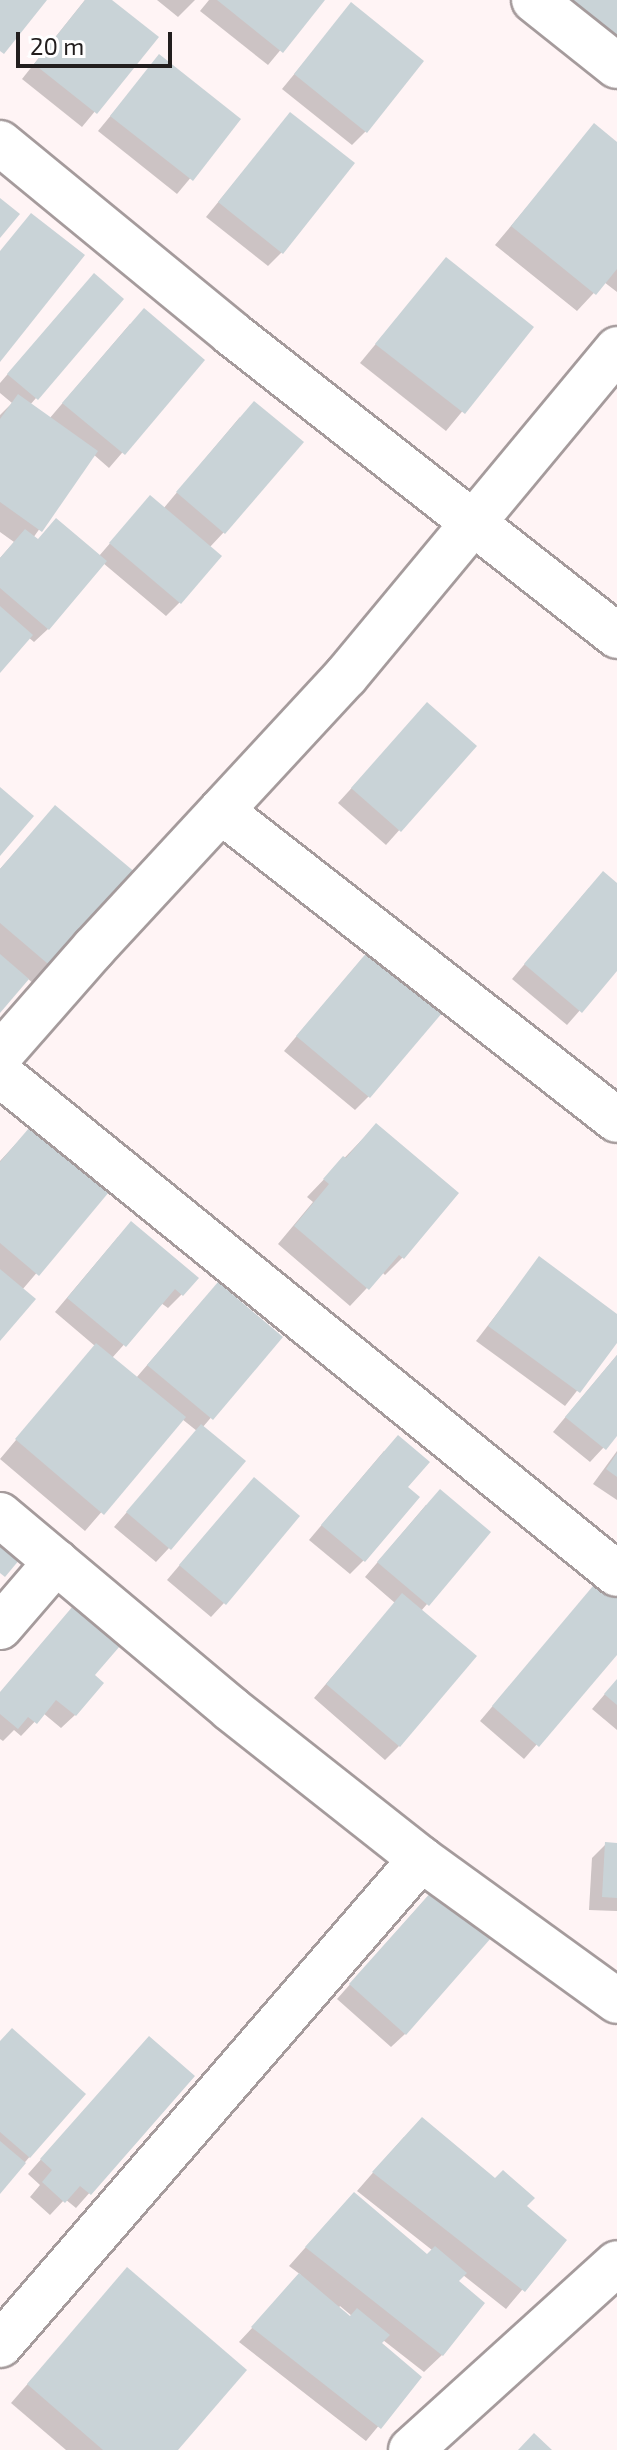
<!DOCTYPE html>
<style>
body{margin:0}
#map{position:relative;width:617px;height:2450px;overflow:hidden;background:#fff4f5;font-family:"Exo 2",sans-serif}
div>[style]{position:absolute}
.shadow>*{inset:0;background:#0003}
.building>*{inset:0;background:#c9d3d7}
.roads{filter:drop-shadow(2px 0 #a59b9c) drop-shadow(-2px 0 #a59b9c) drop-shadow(0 2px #a59b9c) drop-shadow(0 -2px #a59b9c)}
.minor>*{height:44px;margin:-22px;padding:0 22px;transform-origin:22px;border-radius:22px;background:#fff}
span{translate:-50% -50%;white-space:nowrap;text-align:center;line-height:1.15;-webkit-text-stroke:8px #fff;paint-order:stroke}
.scale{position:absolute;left:16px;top:32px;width:156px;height:36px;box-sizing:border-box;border:4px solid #221e1e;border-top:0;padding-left:10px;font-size:24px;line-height:28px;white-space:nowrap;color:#221e1e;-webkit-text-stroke:6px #fff;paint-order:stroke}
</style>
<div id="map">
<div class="shadow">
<i style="clip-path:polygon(85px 0,109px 0,156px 37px,82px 127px,22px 79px)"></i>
<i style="clip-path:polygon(157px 0,195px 0,178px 17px)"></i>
<i style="clip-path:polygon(209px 0,322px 0,268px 65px,200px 11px)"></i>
<i style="clip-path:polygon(565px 0,617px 0,617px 49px)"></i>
<i style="clip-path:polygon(351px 5px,366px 131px,352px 145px,282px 89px)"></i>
<i style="clip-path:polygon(159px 57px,239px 120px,177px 194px,98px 131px)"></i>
<i style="clip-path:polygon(290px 114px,282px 252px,268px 266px,206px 217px)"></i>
<i style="clip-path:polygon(595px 126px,617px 144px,617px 292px,604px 282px,577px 311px,495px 245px)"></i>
<i style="clip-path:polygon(446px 259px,532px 327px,446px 431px,360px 363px)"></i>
<i style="clip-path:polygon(80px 290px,121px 299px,30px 405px,49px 419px,130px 324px,202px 360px,109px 468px,93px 454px,33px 538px,99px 556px,137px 512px,163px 509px,240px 417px,224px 532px,209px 548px,180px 602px,166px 616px,103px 563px,48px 629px,34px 642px,28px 637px,0 670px,0 558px,14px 542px,0 532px,0 415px,12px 403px,0 393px,0 383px)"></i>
<i style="clip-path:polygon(417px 716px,474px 746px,386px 845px,338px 803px)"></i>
<i style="clip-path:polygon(55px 807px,140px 879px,42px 991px,27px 978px,0 1010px,0 869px)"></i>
<i style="clip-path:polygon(617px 886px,617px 968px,567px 1025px,512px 979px,589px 888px)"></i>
<i style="clip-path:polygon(361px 960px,369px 1096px,355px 1110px,284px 1051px)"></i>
<i style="clip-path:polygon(35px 1123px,121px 1174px,22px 1290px,0 1338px,0 1161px)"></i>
<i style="clip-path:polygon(376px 1125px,457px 1193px,402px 1258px,385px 1275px,382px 1272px,350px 1306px,278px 1244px,313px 1202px,307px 1197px)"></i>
<i style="clip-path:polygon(118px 1237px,182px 1294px,168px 1308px,161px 1303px,112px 1358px,136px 1378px,204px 1299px,280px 1337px,202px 1428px,169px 1548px,156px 1562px,114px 1527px,197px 1431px,182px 1419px,85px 1531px,0 1459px,95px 1346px,55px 1312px)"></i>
<i style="clip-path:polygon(539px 1259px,617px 1316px,617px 1340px,565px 1406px,476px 1341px)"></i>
<i style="clip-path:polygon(617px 1355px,617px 1433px,590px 1462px,553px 1432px)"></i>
<i style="clip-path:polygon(384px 1451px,405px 1487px,364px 1560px,350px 1574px,309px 1540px)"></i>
<i style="clip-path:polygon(617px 1451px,617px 1500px,593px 1484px)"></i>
<i style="clip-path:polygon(241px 1493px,224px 1603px,211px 1617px,167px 1580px)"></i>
<i style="clip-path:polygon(426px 1505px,489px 1532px,421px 1611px,399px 1746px,385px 1760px,314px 1698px,395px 1603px,365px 1577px)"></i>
<i style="clip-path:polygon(585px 1597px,617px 1599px,617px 1652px,524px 1759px,480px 1721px)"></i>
<i style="clip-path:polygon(92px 1675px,75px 1715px,61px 1728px,43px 1713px,21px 1736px,14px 1730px,3px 1741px,0 1739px,0 1692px)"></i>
<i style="clip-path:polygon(617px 1680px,617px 1730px,592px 1709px)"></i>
<i style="clip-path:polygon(606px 1844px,617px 1845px,617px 1911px,589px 1910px,592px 1858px)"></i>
<i style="clip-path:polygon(428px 1896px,405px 2034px,391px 2047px,337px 1999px)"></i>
<i style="clip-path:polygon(0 2042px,84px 2094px,0 2191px)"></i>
<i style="clip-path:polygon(136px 2052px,193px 2076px,76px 2208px,65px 2199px,50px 2215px,30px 2197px,40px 2185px,28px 2174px)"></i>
<i style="clip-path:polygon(evenodd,404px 2137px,524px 2206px,564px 2240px,506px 2309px,463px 2275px,456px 2282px,442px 2355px,424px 2372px,383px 2340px,379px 2344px,419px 2377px,366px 2441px,239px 2342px,301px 2275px,289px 2266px,337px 2212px,427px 2256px,432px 2250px,357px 2191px,404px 2137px,340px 2306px,352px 2316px,349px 2319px,338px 2309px,340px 2306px)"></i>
<i style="clip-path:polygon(127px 2270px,176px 2450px,66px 2450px,11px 2403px)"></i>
</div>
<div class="building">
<i style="clip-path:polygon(0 0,47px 0,4px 54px,0 51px)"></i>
<i style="clip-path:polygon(85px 0,112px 0,159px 37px,97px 114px,34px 64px)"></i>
<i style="clip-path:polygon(217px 0,325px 0,283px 53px)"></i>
<i style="clip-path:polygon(571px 0,617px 0,617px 37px)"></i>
<i style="clip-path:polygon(351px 2px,424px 61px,367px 133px,294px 74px)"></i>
<i style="clip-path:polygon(159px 54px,241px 119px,193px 181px,110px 116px)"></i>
<i style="clip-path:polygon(290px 112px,355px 163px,283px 254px,218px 202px)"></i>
<i style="clip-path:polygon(594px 123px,617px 142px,617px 269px,596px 295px,511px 226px)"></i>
<i style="clip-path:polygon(0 198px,20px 214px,0 238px)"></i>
<i style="clip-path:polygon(31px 213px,85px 255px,0 362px,0 251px)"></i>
<i style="clip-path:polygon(446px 257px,534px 327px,465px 414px,375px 344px)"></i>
<i style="clip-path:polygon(94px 273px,124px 299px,38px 400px,7px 374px)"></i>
<i style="clip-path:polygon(144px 308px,205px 360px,125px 455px,62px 403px)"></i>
<i style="clip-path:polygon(18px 394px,98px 451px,42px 532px,0 502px,0 419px)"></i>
<i style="clip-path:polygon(254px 401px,304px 442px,225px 534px,176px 492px)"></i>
<i style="clip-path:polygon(150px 495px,222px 556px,181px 604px,109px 543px)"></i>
<i style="clip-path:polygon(56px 518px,107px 561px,49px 630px,0 588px,0 558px,25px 529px,38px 539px)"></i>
<i style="clip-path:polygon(0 606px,33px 635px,0 673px)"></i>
<i style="clip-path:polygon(427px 702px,477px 746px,401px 832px,351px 788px)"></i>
<i style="clip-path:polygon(0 787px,34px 816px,0 856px)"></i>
<i style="clip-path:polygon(55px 805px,143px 879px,61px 975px,0 923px,0 869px)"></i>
<i style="clip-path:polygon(603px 871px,617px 883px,617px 971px,582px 1013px,524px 964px)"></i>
<i style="clip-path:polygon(374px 944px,448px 1006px,370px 1098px,296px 1036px)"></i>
<i style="clip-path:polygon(0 954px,29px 979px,0 1013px)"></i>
<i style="clip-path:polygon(35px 1121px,124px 1174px,39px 1276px,0 1243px,0 1162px)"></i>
<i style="clip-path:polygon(376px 1123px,459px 1193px,404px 1259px,399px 1255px,369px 1290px,294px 1226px,329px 1184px,323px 1179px,343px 1156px,346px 1158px)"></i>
<i style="clip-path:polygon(131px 1221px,199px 1278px,183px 1296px,175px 1289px,126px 1347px,67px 1298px)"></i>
<i style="clip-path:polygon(539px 1256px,617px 1314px,617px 1343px,580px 1393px,488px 1326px)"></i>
<i style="clip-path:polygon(0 1269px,36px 1299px,0 1341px)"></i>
<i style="clip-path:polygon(218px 1282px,283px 1337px,213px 1420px,147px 1365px)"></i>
<i style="clip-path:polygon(96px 1343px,186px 1417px,104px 1515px,15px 1439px)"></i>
<i style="clip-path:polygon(617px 1355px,617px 1436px,606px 1450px,565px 1417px)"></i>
<i style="clip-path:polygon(201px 1424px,246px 1461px,171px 1550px,126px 1512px)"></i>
<i style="clip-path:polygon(398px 1435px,430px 1462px,408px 1487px,420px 1497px,365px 1562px,321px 1525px)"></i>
<i style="clip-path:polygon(617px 1453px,617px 1477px,606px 1469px)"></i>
<i style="clip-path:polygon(254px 1477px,300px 1516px,226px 1605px,179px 1565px)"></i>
<i style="clip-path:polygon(440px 1489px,491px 1532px,429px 1606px,377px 1562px)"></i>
<i style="clip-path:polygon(0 1532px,25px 1553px,5px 1577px,0 1573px)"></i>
<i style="clip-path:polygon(598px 1580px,617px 1596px,617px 1655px,539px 1747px,492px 1706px)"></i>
<i style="clip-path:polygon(402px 1593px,477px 1656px,400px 1747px,326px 1684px)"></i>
<i style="clip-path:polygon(73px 1606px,120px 1646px,95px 1675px,104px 1683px,76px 1716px,56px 1700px,37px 1724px,28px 1717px,18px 1729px,0 1714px,0 1692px)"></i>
<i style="clip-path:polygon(617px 1679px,617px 1705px,604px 1694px)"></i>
<i style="clip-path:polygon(605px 1842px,617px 1843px,617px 1898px,602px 1897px)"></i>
<i style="clip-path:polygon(442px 1880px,498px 1930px,406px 2035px,349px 1984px)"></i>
<i style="clip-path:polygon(12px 2028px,86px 2094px,30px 2158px,0 2132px,0 2041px)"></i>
<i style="clip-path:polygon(149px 2036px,195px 2076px,91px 2195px,80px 2186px,65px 2203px,42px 2182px,52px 2170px,40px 2159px)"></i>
<i style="clip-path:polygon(422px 2117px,495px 2178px,503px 2170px,535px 2198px,527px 2206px,567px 2240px,525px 2292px,372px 2172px)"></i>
<i style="clip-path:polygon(0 2141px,26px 2163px,0 2194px)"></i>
<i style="clip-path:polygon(354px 2192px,427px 2254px,435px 2246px,467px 2273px,459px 2281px,485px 2303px,443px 2356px,305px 2247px)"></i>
<i style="clip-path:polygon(127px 2267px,247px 2370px,178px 2450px,103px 2450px,27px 2384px)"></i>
<i style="clip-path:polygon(299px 2273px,350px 2316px,357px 2308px,390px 2335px,382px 2343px,422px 2377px,381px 2429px,251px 2327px)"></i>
<i style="clip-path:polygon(534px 2433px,552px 2450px,518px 2450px)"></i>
</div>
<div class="roads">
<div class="minor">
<i style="left:534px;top:0;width:106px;rotate:38.5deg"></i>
<i style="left:0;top:143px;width:299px;rotate:39.4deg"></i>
<i style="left:231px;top:333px;width:491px;rotate:38.1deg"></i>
<i style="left:221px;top:811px;width:502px;rotate:37.97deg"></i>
<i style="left:0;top:1055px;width:142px;rotate:-48.7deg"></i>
<i style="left:94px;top:948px;width:371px;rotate:-47.2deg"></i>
<i style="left:346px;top:676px;width:425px;rotate:-50.3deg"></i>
<i style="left:0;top:1074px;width:794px;rotate:39.02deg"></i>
<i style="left:0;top:1515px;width:302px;rotate:40deg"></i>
<i style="left:231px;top:1709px;width:242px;rotate:38.3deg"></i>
<i style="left:421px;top:1859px;width:242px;rotate:35.9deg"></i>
<i style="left:0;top:1627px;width:86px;rotate:-49.3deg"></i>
<i style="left:0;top:2345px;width:643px;rotate:-49.1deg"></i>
<i style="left:411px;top:2450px;width:278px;rotate:-42.2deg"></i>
</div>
</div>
<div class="scale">20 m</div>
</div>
